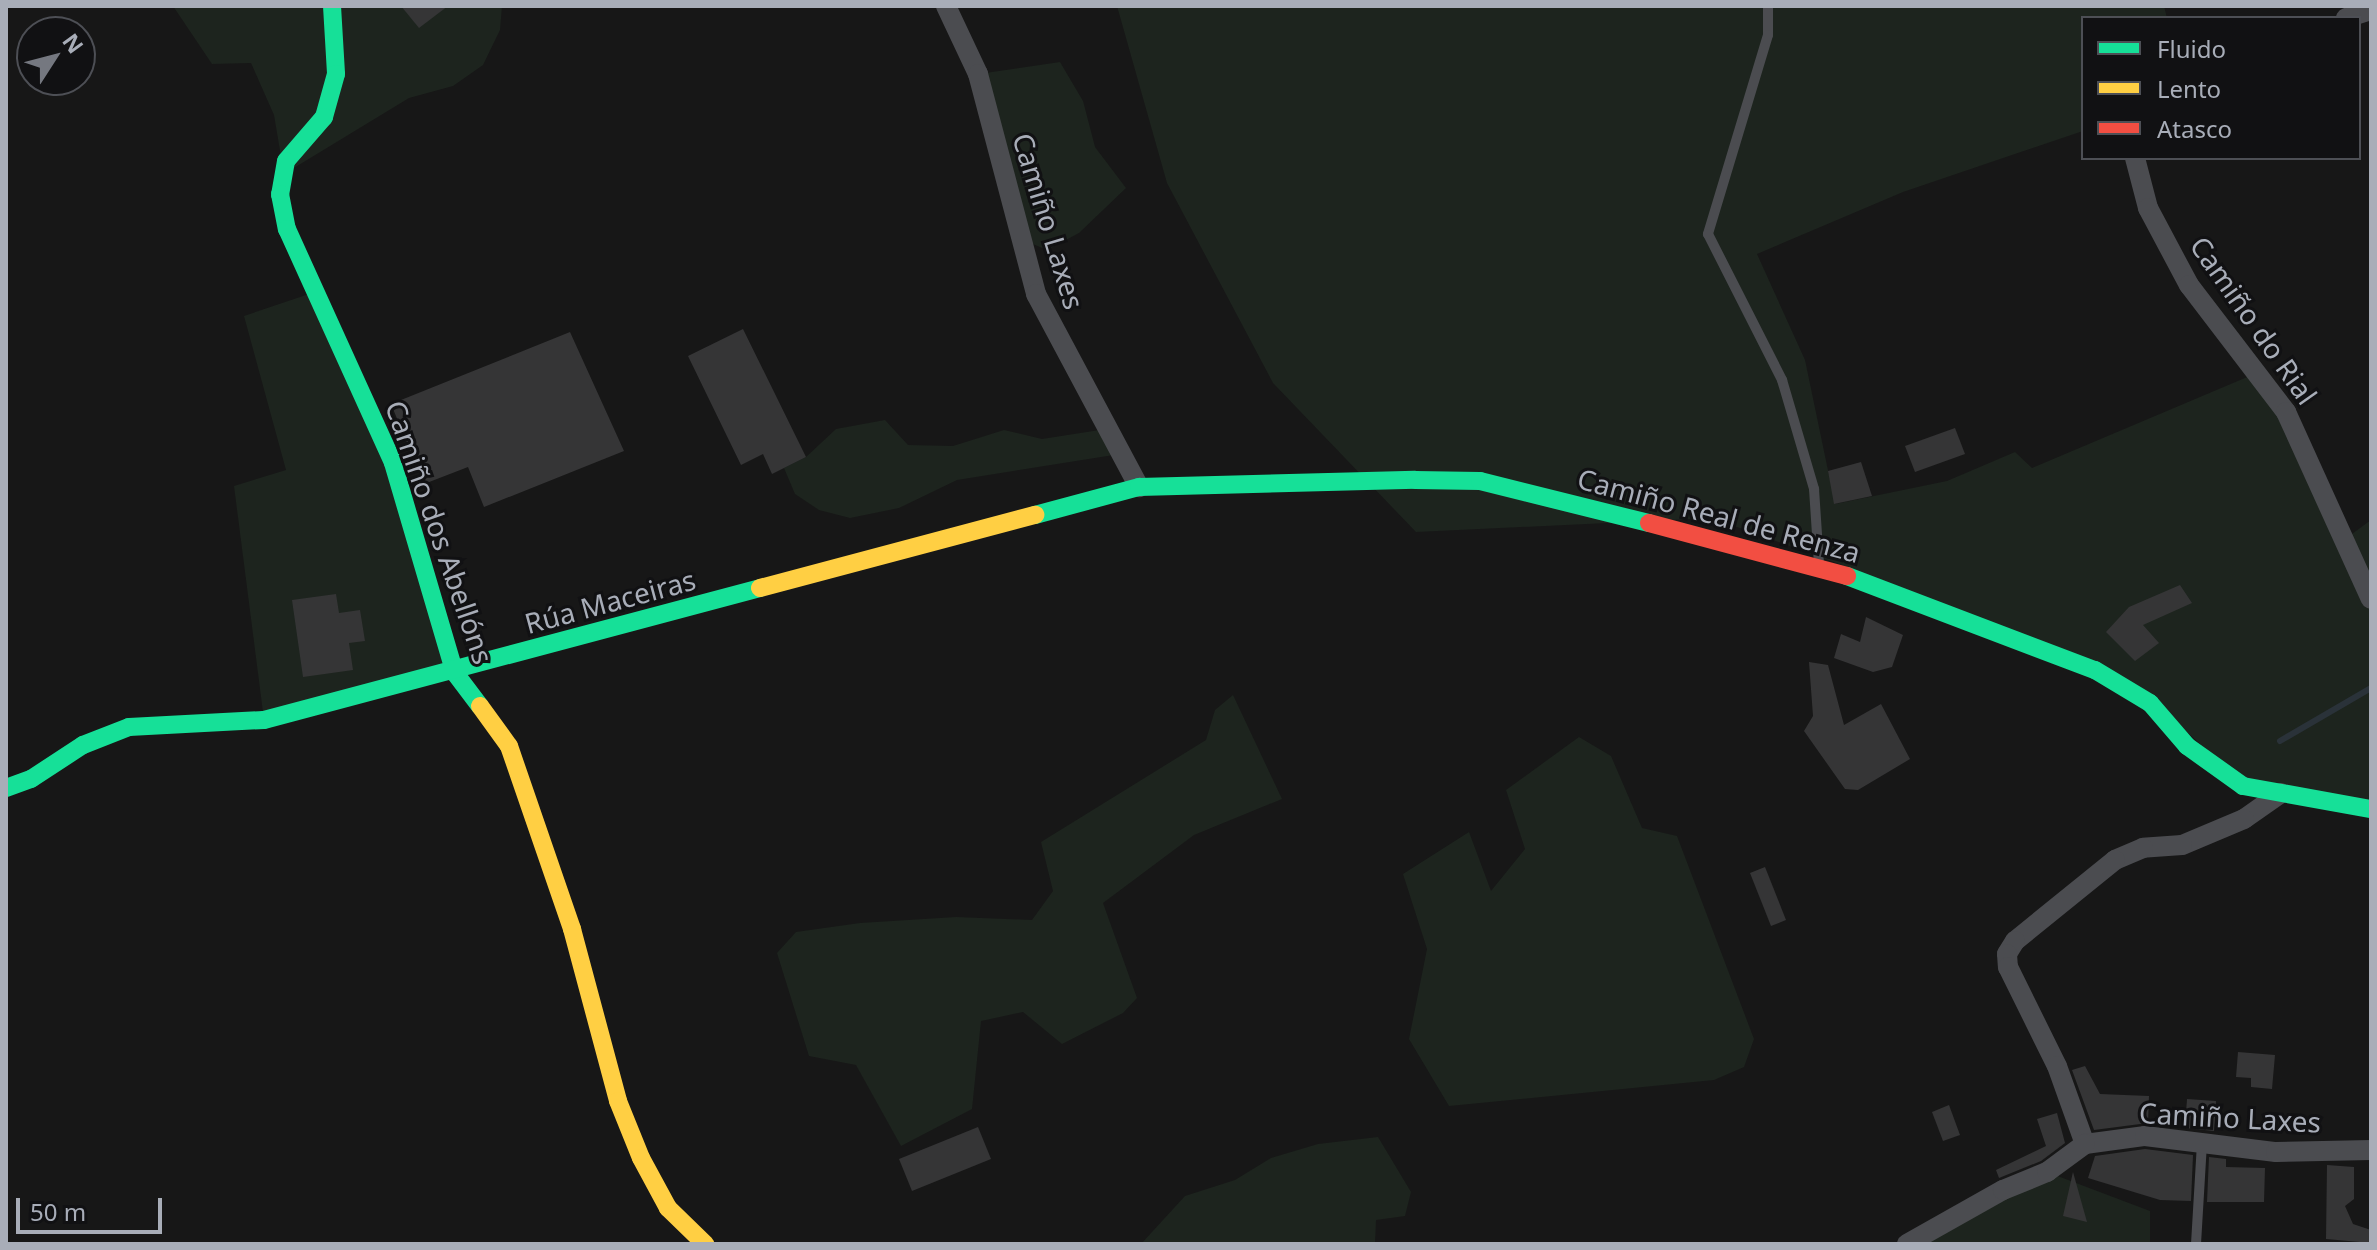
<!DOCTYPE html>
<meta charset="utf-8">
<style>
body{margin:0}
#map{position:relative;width:2377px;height:1250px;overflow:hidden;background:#171717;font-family:"Noto Sans",sans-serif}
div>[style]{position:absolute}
.green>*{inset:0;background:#1d241e}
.stream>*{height:6px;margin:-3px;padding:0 3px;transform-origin:3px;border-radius:3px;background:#2a3239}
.building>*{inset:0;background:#353536}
.lane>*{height:10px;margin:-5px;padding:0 5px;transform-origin:5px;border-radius:5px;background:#4b4c50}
.street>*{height:20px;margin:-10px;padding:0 10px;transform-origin:10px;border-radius:10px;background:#4b4c50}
.fast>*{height:18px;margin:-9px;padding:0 9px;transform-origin:9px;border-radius:9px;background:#16e098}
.slow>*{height:18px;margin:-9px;padding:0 9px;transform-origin:9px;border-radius:9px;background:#ffcf43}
.jam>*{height:18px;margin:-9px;padding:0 9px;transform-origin:9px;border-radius:9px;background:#f24e42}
span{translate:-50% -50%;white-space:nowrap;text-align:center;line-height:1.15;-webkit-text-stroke:6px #111113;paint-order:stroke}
.street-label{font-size:28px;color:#a8adb8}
.frame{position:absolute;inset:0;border:8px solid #a8adb8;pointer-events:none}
.legend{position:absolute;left:2081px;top:16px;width:280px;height:144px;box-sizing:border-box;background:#111113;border:2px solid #4d4f55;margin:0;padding:10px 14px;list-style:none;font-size:24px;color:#a8adb8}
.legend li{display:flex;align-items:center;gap:16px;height:40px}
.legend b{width:40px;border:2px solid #4d4f55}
.north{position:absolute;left:16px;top:16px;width:80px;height:80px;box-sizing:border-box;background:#111113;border:2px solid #4d4f55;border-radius:50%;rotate:54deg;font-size:22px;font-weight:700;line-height:32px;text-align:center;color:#a8adb8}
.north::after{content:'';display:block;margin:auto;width:28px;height:36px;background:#757880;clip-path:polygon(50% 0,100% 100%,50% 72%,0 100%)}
.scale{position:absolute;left:16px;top:1198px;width:146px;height:36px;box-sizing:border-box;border:4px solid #a8adb8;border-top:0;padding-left:10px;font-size:24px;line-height:28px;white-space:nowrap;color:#a8adb8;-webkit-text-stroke:6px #111113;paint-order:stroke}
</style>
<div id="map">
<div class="green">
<i style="clip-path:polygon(173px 6px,502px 6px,500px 30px,483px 65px,453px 86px,409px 98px,284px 174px,274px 115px,251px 63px,212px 64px)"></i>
<i style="clip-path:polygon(1117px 6px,2164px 6px,2167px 18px,2083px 18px,2083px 131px,1903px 192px,1757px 254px,1805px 360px,1835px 504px,1947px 481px,2015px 452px,2032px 468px,2252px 375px,2252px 363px,2345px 539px,2371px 520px,2371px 808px,2244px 784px,2153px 701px,1842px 565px,1712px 518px,1416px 532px,1273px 383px,1167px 183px)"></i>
<i style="clip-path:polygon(1060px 62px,1083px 101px,1095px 147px,1126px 188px,1079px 233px,1047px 250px,1021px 239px,978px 74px)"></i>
<i style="clip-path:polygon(315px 292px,393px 463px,455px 673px,264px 720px,234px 486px,286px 470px,244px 316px)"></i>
<i style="clip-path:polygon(885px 420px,908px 445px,953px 446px,1004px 430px,1042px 439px,1106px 429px,1120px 454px,957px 480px,899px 508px,850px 518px,819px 510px,795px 494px,784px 468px,806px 457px,836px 429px)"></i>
<i style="clip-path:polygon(1233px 695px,1282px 799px,1194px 835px,1103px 903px,1137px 998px,1123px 1013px,1062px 1044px,1023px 1012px,981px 1021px,972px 1109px,901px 1146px,856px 1065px,809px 1056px,777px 953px,796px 932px,860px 923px,956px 917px,1032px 920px,1053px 891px,1041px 842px,1206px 740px,1215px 710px)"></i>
<i style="clip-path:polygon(1579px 737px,1611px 756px,1642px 828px,1677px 836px,1754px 1039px,1744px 1067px,1714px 1080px,1449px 1106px,1409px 1039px,1427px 949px,1403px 874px,1469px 832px,1491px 891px,1525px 849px,1506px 790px)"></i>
<i style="clip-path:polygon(1378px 1137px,1411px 1192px,1405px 1216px,1376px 1220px,1375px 1244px,1141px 1244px,1185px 1196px,1235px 1180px,1271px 1158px,1318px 1144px)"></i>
<i style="clip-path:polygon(2047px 1172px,2150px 1211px,2150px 1244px,1920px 1244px)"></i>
</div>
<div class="stream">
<i style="left:2280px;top:741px;width:105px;rotate:-30.2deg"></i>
</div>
<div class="building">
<i style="clip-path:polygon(401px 6px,448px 6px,419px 28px)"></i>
<i style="clip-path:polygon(743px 329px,806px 457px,772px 474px,763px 454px,741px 465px,688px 356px)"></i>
<i style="clip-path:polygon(570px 332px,624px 451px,484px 507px,468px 467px,424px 484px,391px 404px)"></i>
<i style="clip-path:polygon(1955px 428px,1965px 454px,1915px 472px,1905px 446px)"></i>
<i style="clip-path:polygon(1861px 462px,1872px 496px,1834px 504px,1828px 471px)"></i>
<i style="clip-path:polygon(2180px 585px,2192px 603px,2143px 625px,2159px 643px,2135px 661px,2106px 632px,2129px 607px)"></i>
<i style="clip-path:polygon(336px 594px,339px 613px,360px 610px,365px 641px,349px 643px,353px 670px,303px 677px,292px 600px)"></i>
<i style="clip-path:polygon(1866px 617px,1903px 635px,1892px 667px,1873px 672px,1834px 658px,1841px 634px,1860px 642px)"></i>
<i style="clip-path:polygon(1809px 662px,1828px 665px,1844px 725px,1881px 704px,1910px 759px,1858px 790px,1845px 789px,1804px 731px,1813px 716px)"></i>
<i style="clip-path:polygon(1765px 867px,1786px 920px,1771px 926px,1750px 873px)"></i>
<i style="clip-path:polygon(2238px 1052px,2275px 1055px,2272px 1089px,2251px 1087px,2251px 1078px,2236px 1077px)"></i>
<i style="clip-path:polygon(2085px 1066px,2100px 1094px,2149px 1096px,2148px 1123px,2094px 1130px,2072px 1070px)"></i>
<i style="clip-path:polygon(2187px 1099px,2216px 1101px,2214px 1131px,2185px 1128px)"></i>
<i style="clip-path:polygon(1949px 1105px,1960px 1135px,1943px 1141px,1932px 1112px)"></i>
<i style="clip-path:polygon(2057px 1113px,2065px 1143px,2041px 1161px,1999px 1178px,1996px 1170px,2046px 1146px,2037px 1119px)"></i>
<i style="clip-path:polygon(978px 1127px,991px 1159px,912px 1191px,899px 1159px)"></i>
<i style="clip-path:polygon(2145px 1149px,2193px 1155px,2191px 1201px,2160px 1200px,2088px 1178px,2095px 1156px)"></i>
<i style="clip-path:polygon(2209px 1157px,2226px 1159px,2226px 1167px,2265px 1168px,2264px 1202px,2207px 1202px)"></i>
<i style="clip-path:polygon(2327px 1165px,2354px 1167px,2354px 1199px,2345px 1206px,2353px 1224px,2371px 1230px,2371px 1243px,2326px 1239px)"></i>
<i style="clip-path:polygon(2073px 1172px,2087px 1222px,2063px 1216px)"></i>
</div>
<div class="lane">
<i style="left:1768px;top:6px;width:29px;rotate:90deg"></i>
<i style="left:1768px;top:35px;width:208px;rotate:106.8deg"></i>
<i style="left:1708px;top:234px;width:164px;rotate:63.1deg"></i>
<i style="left:1782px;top:380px;width:114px;rotate:73.6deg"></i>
<i style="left:1814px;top:489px;width:75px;rotate:86.2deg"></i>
<i style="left:2196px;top:1244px;width:101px;rotate:-86.6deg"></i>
</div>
<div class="street">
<i style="left:946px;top:6px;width:75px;rotate:64.8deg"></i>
<i style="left:978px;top:74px;width:228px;rotate:75.2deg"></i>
<i style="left:1036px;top:294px;width:219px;rotate:61.9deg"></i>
<i style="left:2346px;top:18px;width:26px;rotate:-18deg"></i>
<i style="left:2135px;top:158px;width:52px;rotate:75.4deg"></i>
<i style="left:2148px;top:208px;width:87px;rotate:62deg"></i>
<i style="left:2189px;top:285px;width:160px;rotate:52.6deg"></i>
<i style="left:2286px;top:412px;width:205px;rotate:65.6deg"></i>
<i style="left:2281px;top:793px;width:45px;rotate:144.9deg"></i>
<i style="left:2244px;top:819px;width:67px;rotate:157.2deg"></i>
<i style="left:2182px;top:845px;width:39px;rotate:176deg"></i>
<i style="left:2143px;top:848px;width:30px;rotate:157deg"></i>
<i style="left:2115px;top:860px;width:129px;rotate:141deg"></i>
<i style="left:2015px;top:941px;width:15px;rotate:122deg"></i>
<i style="left:2007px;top:954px;width:13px;rotate:86deg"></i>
<i style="left:2008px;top:967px;width:110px;rotate:63.7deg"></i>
<i style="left:2057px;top:1066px;width:83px;rotate:70.3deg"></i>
<i style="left:2085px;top:1144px;width:61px;rotate:-7.6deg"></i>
<i style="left:2145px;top:1136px;width:132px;rotate:7deg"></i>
<i style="left:2276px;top:1152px;width:95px;rotate:-1.2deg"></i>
<i style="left:1907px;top:1244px;width:110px;rotate:-29.4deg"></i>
<i style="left:2003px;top:1190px;width:48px;rotate:-22.2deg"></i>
<i style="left:2047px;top:1172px;width:47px;rotate:-36.4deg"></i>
</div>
<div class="fast">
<i style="left:332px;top:6px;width:68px;rotate:86.6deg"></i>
<i style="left:336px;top:74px;width:45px;rotate:105.6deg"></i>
<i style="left:324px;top:117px;width:58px;rotate:130.8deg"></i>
<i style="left:286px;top:161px;width:34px;rotate:100deg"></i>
<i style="left:280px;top:194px;width:36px;rotate:79deg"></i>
<i style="left:287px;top:229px;width:257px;rotate:65.6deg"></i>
<i style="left:393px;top:463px;width:219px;rotate:73.6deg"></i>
<i style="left:455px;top:673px;width:41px;rotate:52.9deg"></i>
<i style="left:1035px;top:515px;width:108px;rotate:-15.1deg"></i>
<i style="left:1139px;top:487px;width:276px;rotate:-1.5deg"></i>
<i style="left:1415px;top:480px;width:65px;rotate:0.9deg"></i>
<i style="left:1480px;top:481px;width:174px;rotate:14deg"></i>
<i style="left:1847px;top:576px;width:265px;rotate:20.8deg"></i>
<i style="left:2095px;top:670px;width:64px;rotate:31deg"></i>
<i style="left:2150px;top:703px;width:57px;rotate:49.3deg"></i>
<i style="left:2187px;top:746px;width:69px;rotate:35.5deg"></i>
<i style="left:2243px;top:786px;width:130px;rotate:10.2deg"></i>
<i style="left:6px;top:788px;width:27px;rotate:-20deg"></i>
<i style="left:31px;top:779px;width:62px;rotate:-33.2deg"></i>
<i style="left:83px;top:745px;width:49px;rotate:-21.4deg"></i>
<i style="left:129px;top:727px;width:135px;rotate:-3deg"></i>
<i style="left:264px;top:720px;width:513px;rotate:-14.9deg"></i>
</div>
<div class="slow">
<i style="left:760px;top:588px;width:285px;rotate:-14.9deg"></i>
<i style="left:480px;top:706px;width:49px;rotate:54.1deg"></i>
<i style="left:509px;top:746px;width:194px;rotate:71deg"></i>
<i style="left:572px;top:929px;width:178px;rotate:75deg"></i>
<i style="left:618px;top:1101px;width:61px;rotate:68deg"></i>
<i style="left:641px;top:1158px;width:57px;rotate:61.6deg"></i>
<i style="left:668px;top:1208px;width:52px;rotate:44.2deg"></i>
</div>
<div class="jam">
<i style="left:1649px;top:523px;width:205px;rotate:15deg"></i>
</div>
<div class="street-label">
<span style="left:1049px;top:221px;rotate:73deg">Camiño Laxes</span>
<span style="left:2254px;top:320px;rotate:55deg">Camiño do Rial</span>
<span style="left:1719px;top:515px;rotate:15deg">Camiño Real de Renza</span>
<span style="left:440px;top:532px;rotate:71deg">Camiño dos Abellóns</span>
<span style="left:610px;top:601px;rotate:-15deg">Rúa Maceiras</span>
<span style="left:2230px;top:1117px;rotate:3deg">Camiño Laxes</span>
</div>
<div class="frame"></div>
<ul class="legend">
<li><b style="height:10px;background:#16e098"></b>Fluido</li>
<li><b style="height:10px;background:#ffcf43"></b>Lento</li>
<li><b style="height:10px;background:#f24e42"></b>Atasco</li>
</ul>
<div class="north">N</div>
<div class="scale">50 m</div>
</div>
